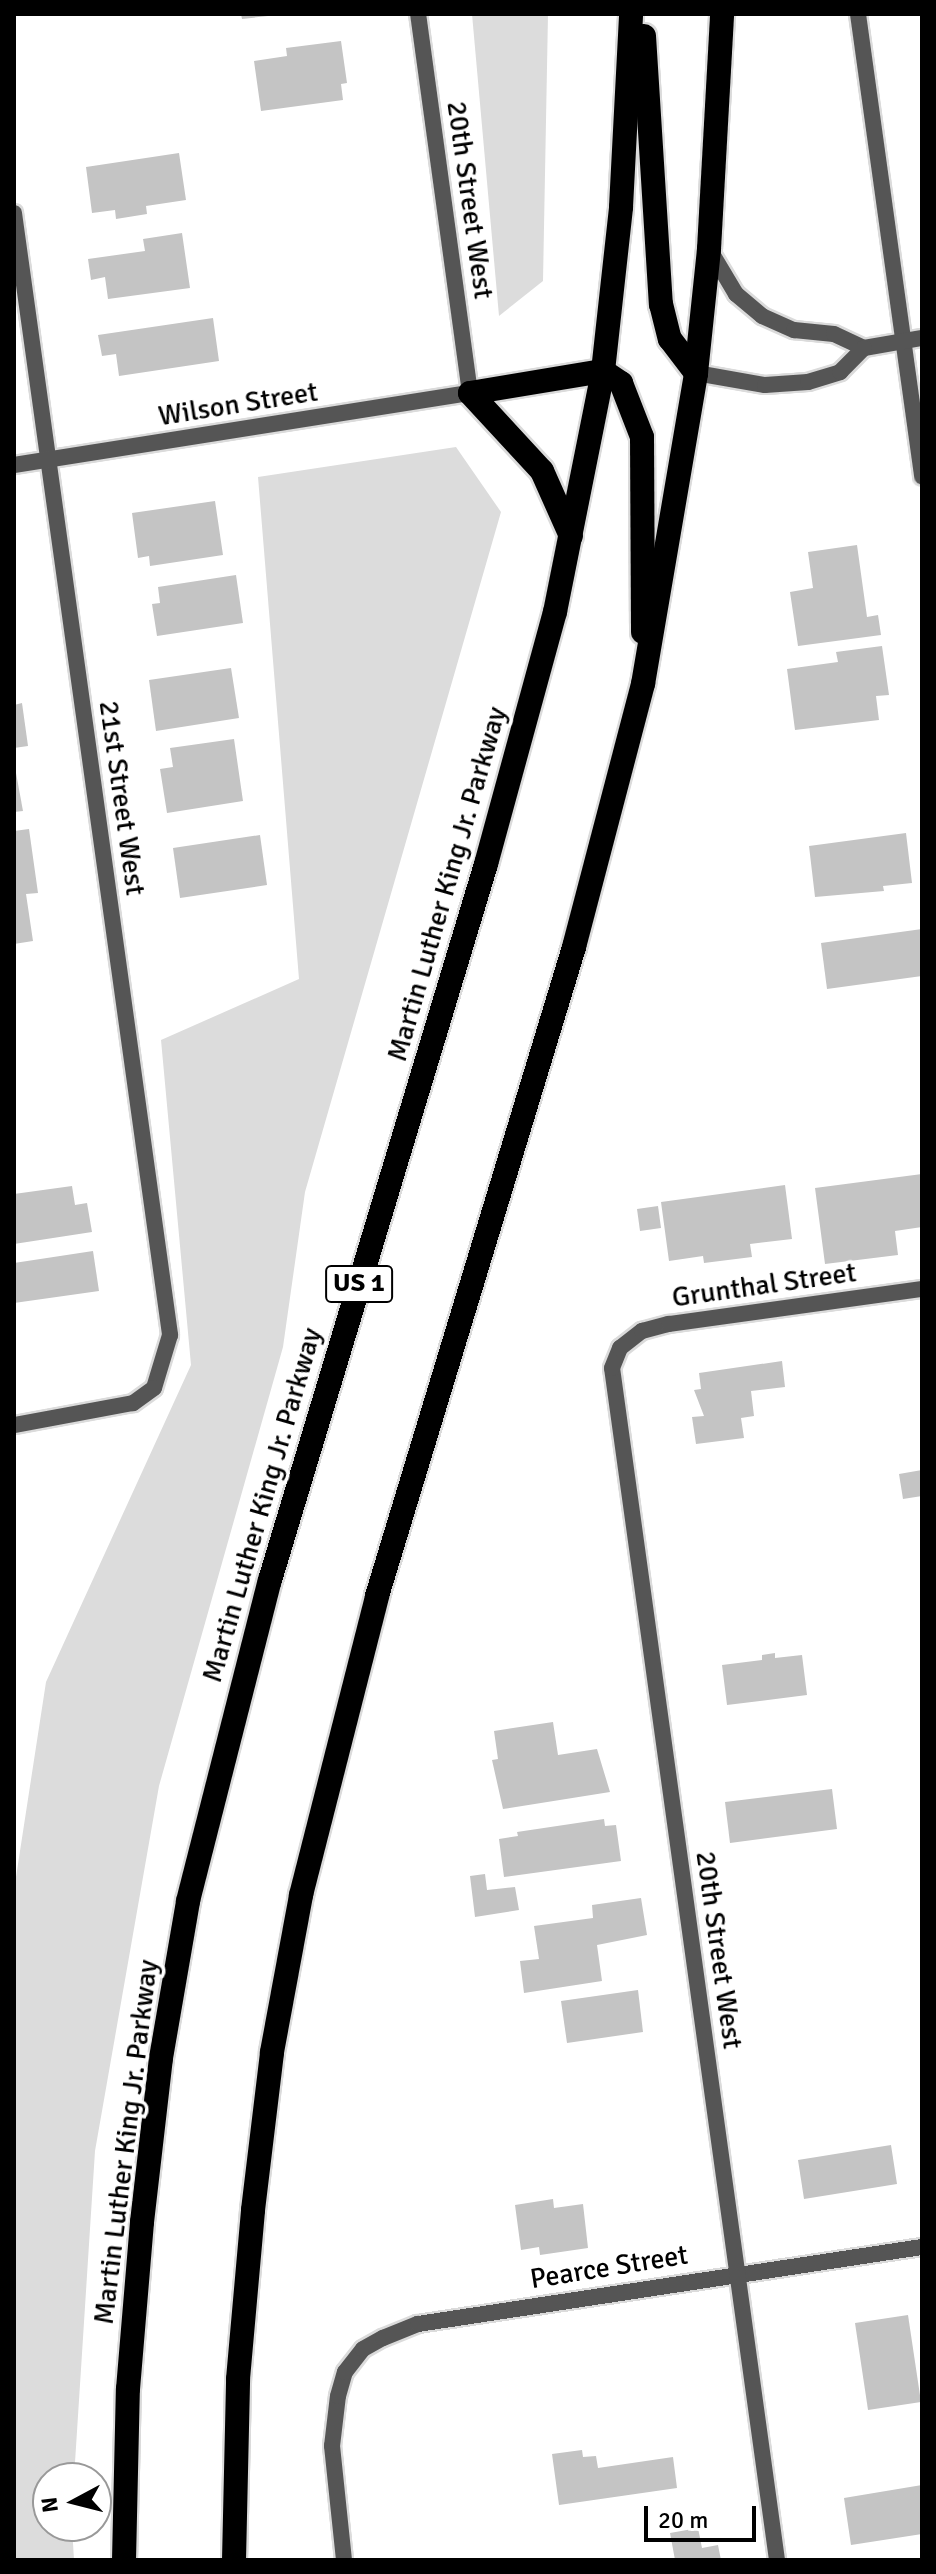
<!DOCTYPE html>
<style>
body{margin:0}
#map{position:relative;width:936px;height:2574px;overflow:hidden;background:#fff;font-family:Signika,sans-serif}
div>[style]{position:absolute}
.green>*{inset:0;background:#dcdcdc}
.building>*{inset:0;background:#c4c4c4}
.roads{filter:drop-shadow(2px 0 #dbdbdb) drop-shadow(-2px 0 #dbdbdb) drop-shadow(0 2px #dbdbdb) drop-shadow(0 -2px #dbdbdb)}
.street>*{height:16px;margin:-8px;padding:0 8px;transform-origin:8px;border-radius:8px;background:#555}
.highway>*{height:24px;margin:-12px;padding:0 12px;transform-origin:12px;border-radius:12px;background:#000}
span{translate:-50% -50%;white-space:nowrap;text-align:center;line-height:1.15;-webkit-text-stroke:7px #fff;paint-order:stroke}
.shield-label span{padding:2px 6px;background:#fff;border:2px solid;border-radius:6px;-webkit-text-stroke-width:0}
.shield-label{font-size:26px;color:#000;font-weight:700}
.street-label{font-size:28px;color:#000}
.frame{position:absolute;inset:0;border:16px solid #000;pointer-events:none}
.north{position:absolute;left:32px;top:2462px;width:80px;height:80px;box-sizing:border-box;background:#fff;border:2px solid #999;border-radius:50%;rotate:263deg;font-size:22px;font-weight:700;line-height:32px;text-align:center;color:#000}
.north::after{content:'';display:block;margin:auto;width:28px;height:36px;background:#000;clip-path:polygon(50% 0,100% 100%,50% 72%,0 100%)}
.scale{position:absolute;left:644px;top:2506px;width:112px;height:36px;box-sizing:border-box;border:4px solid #000;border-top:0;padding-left:10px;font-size:24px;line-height:28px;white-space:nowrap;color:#000;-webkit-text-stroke:6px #fff;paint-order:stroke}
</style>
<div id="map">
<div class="green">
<i style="clip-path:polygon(472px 14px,548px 14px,543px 281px,499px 316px)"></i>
<i style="clip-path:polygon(456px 447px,501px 512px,305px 1192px,283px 1347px,159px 1786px,95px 2151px,74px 2478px,48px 2478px,48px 2526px,72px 2526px,74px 2560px,14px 2560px,14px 1890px,46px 1682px,191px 1365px,161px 1040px,299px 979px,258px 477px)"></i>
</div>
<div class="building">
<i style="clip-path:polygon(241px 14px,268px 14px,268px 16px,242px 19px)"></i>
<i style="clip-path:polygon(341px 41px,347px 83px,341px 84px,343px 100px,261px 111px,254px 61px,287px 56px,286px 48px)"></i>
<i style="clip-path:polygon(179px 153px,186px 200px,146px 206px,147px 214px,116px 219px,115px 210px,92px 213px,86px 167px)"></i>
<i style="clip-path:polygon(182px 233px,190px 288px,108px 299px,105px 277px,91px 280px,88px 259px,145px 251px,143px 239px)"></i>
<i style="clip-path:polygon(213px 318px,219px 361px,119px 376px,116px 354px,102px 356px,98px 335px)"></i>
<i style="clip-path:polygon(215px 501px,223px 555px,150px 566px,149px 556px,138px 558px,132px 513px)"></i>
<i style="clip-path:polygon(857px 545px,867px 617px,878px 615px,881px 635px,798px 646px,790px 592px,813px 588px,808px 552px)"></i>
<i style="clip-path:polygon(236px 575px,243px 623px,157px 636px,152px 604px,160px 603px,158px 587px)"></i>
<i style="clip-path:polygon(882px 646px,889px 695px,876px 696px,879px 720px,795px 730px,787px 669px,838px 662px,836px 652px)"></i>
<i style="clip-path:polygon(231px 668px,239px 718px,156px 731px,149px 680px)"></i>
<i style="clip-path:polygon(22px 703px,28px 746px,14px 748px,14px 705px)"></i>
<i style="clip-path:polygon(234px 739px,243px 801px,167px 813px,160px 769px,173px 767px,170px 748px)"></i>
<i style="clip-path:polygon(14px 762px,23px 811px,14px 812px)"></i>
<i style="clip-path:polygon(29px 829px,38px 893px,26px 894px,33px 941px,14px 944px,14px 831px)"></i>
<i style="clip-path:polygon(906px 833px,912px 883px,883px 886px,884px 891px,815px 897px,809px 846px)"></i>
<i style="clip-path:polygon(260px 835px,267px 885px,180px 898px,173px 848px)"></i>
<i style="clip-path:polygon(922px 929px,922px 976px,827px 989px,821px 943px)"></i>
<i style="clip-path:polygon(922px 1174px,922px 1227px,895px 1231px,898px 1255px,825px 1264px,815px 1188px)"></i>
<i style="clip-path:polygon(785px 1185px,792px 1239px,750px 1244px,752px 1257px,704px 1263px,703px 1256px,669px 1261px,661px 1202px)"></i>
<i style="clip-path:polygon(72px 1186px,75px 1205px,87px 1203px,92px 1232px,14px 1244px,14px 1194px)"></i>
<i style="clip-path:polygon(658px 1206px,661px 1228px,640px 1231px,637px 1209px)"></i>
<i style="clip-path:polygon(93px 1251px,99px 1291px,14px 1303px,14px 1263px)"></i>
<i style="clip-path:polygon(782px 1361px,785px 1387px,751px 1391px,754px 1416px,741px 1418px,744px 1438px,696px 1444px,692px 1417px,704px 1416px,694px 1390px,701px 1389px,699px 1373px)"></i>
<i style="clip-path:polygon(922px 1470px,922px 1496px,903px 1499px,899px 1474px)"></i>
<i style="clip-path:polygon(775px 1653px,775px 1658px,802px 1655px,807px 1695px,727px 1705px,722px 1665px,762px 1660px,762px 1655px)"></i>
<i style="clip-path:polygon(553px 1722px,558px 1755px,597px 1749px,610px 1792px,503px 1809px,492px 1760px,498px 1759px,494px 1731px)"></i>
<i style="clip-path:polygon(832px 1789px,837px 1829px,730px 1843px,725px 1802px)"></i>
<i style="clip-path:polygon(604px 1819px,605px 1826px,616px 1825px,621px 1861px,504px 1877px,499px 1839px,518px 1836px,517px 1832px)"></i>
<i style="clip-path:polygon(485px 1874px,487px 1890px,515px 1887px,519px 1910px,475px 1917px,470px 1876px)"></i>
<i style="clip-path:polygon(641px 1898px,647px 1935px,597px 1945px,602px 1981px,524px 1993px,520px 1961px,539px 1959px,534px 1926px,593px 1918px,592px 1905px)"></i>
<i style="clip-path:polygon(638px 1990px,643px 2032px,567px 2043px,561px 2001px)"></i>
<i style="clip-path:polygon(891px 2145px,897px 2184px,804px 2199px,798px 2160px)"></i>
<i style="clip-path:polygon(553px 2199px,554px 2208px,583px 2204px,588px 2248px,540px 2255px,539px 2247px,521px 2250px,515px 2205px)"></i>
<i style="clip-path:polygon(908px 2315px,921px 2402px,868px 2410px,855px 2323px)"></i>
<i style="clip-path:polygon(582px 2450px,583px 2457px,596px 2456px,598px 2468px,673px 2457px,677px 2488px,559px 2505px,552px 2454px)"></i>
<i style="clip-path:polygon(922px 2485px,922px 2534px,851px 2545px,844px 2498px)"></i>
<i style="clip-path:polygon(698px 2528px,702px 2548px,718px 2545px,721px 2560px,675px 2560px,670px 2533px)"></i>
</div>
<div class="roads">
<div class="street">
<i style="left:858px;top:14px;width:467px;rotate:82.1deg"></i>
<i style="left:14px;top:213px;width:1133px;rotate:82.08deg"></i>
<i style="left:170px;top:1335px;width:55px;rotate:106.8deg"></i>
<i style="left:154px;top:1388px;width:26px;rotate:144deg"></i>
<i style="left:133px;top:1403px;width:121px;rotate:169.5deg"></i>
<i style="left:711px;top:252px;width:49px;rotate:59.2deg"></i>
<i style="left:736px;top:294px;width:34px;rotate:40deg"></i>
<i style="left:762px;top:316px;width:35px;rotate:24deg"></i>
<i style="left:794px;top:330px;width:40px;rotate:5.7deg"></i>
<i style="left:834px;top:334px;width:33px;rotate:25deg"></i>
<i style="left:864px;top:348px;width:59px;rotate:-9.8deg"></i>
<i style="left:696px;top:373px;width:70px;rotate:9.9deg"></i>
<i style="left:765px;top:385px;width:43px;rotate:-4deg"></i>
<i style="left:808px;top:382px;width:34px;rotate:-17deg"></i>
<i style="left:840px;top:372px;width:34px;rotate:-45deg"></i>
<i style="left:14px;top:465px;width:462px;rotate:-9deg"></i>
<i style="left:470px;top:393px;width:383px;rotate:-97.8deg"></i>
<i style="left:344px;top:2560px;width:115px;rotate:-96deg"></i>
<i style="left:332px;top:2446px;width:50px;rotate:-83.2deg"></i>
<i style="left:338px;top:2396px;width:25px;rotate:-74deg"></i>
<i style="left:345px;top:2372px;width:29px;rotate:-52deg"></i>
<i style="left:363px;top:2349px;width:23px;rotate:-29deg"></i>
<i style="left:383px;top:2338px;width:38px;rotate:-22deg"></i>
<i style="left:418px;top:2324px;width:510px;rotate:-8.69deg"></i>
<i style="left:777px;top:2560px;width:1203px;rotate:-97.88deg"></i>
<i style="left:612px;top:1368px;width:22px;rotate:-68deg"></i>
<i style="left:620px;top:1348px;width:28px;rotate:-38deg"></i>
<i style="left:642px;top:1331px;width:28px;rotate:-15deg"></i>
<i style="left:669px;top:1324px;width:255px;rotate:-7.9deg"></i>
</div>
<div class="highway">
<i style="left:644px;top:36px;width:269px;rotate:86.4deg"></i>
<i style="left:661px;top:304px;width:36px;rotate:76deg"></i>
<i style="left:670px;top:339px;width:43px;rotate:52.6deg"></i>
<i style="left:470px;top:393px;width:135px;rotate:-9.4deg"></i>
<i style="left:603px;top:371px;width:22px;rotate:34deg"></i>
<i style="left:621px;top:383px;width:58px;rotate:68.7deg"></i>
<i style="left:642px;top:437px;width:195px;rotate:89.7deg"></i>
<i style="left:470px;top:393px;width:106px;rotate:47.3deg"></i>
<i style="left:542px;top:471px;width:71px;rotate:66deg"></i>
<i style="left:124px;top:2560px;width:171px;rotate:-88.7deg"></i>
<i style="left:128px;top:2389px;width:168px;rotate:-85.2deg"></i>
<i style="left:142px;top:2222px;width:165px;rotate:-83.4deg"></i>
<i style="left:161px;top:2058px;width:159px;rotate:-80.2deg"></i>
<i style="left:188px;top:1901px;width:331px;rotate:-75.7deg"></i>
<i style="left:270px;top:1580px;width:748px;rotate:-73.21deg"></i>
<i style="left:486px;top:864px;width:261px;rotate:-74.7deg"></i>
<i style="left:555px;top:612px;width:246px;rotate:-78.7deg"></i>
<i style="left:603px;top:371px;width:165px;rotate:-83.7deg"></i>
<i style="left:621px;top:207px;width:193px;rotate:-87deg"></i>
<i style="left:234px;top:2560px;width:181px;rotate:-88.7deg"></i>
<i style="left:238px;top:2379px;width:170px;rotate:-84.9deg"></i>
<i style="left:253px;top:2210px;width:159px;rotate:-83.1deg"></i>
<i style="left:272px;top:2052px;width:160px;rotate:-79.5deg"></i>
<i style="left:301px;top:1895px;width:309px;rotate:-75.7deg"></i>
<i style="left:377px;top:1596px;width:678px;rotate:-73.11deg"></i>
<i style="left:574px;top:947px;width:272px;rotate:-75.3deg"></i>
<i style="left:643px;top:684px;width:315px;rotate:-80.3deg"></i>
<i style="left:696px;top:373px;width:125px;rotate:-84deg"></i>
<i style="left:709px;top:249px;width:235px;rotate:-86.8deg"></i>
</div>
</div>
<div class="shield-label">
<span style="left:359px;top:1284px">US 1</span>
</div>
<div class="street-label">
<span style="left:470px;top:200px;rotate:82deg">20th Street West</span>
<span style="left:238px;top:404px;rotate:-9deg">Wilson Street</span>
<span style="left:122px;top:798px;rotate:82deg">21st Street West</span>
<span style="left:447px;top:884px;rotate:-74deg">Martin Luther King Jr. Parkway</span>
<span style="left:764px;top:1285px;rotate:-8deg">Grunthal Street</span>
<span style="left:262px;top:1505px;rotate:-74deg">Martin Luther King Jr. Parkway</span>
<span style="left:719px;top:1950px;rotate:82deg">20th Street West</span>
<span style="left:126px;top:2142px;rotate:-83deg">Martin Luther King Jr. Parkway</span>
<span style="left:609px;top:2267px;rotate:-9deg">Pearce Street</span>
</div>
<div class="frame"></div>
<div class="north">N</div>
<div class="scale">20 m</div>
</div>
